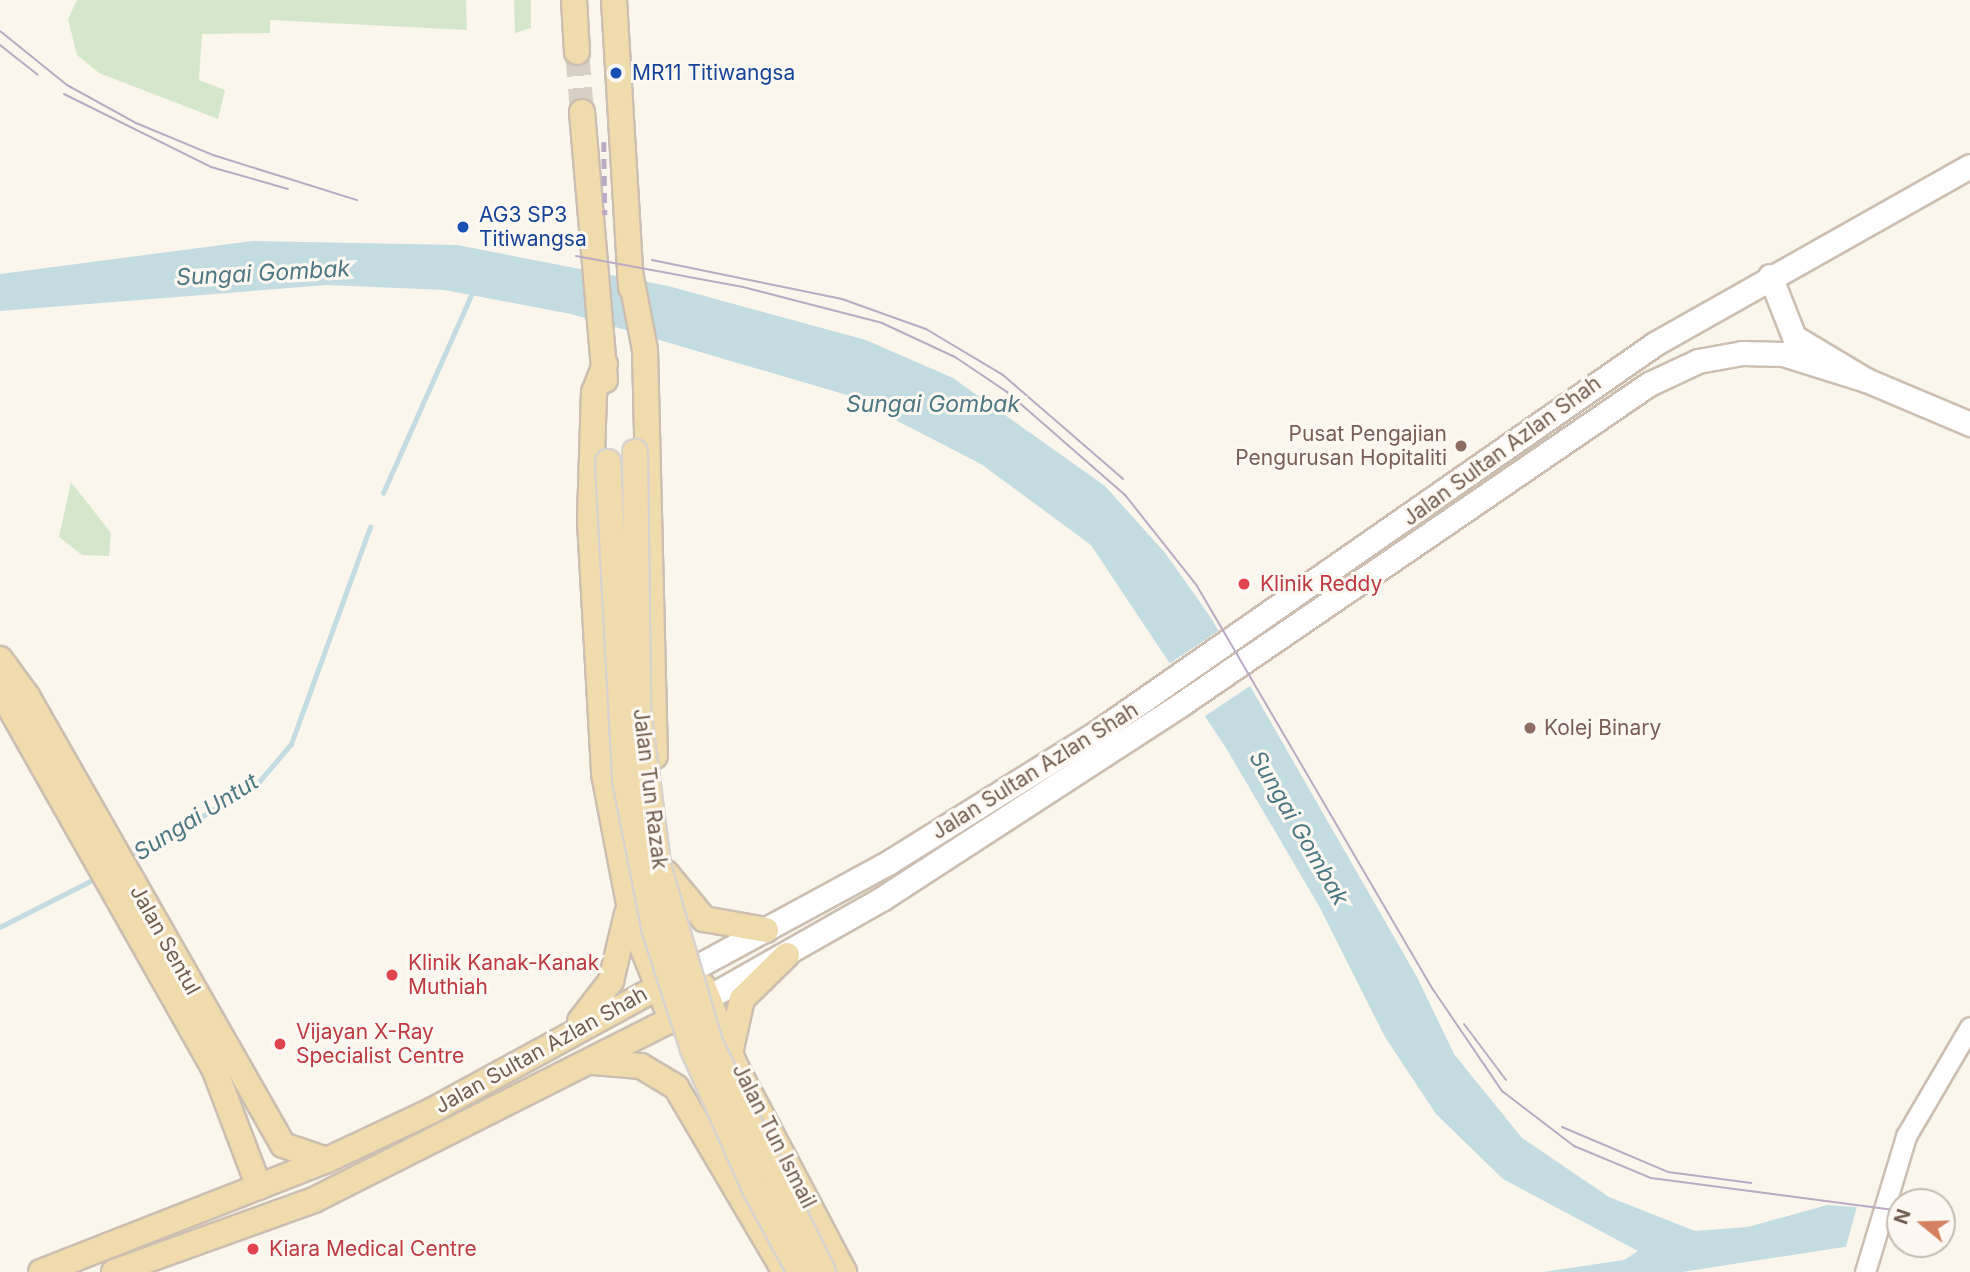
<!DOCTYPE html>
<style>
body{margin:0}
#map{position:relative;width:1970px;height:1272px;overflow:hidden;background:#faf6ec;font-family:Inter,sans-serif}
div>[style]{position:absolute}
.green>*{inset:0;background:#d5e7cb}
.water>*{inset:0;background:#c2dce2}
.pier>*{inset:0;background:#faf6ec}
.stream>*{height:4.5px;margin:-2.25px;padding:0 2.25px;transform-origin:2.25px;border-radius:2.25px;background:#c2dce2}
.primary-tunnel>*{height:24px;margin-top:-12px;transform-origin:0;background:repeating-linear-gradient(90deg,#d8d0c5 0 24px,transparent 0 36px)}
.roads{filter:drop-shadow(2px 0 #ccbfb2) drop-shadow(-2px 0 #ccbfb2) drop-shadow(0 2px #ccbfb2) drop-shadow(0 -2px #ccbfb2)}
.tertiary>*{height:19px;margin:-9.5px;padding:0 9.5px;transform-origin:9.5px;border-radius:9.5px;background:#fff}
.secondary>*{height:23px;margin:-11.5px;padding:0 11.5px;transform-origin:11.5px;border-radius:11.5px;background:#fff}
.primary>*{height:24px;margin:-12px;padding:0 12px;transform-origin:12px;border-radius:12px;background:#f0dbad}
.tram>*{height:2px;margin:-1px;padding:0 1px;transform-origin:1px;border-radius:1px;background:#baaac4}
.rail>*{height:4.5px;margin-top:-2.25px;transform-origin:0;background:repeating-linear-gradient(90deg,#baaac4 0 10px,transparent 0 17px)}
.bridges{filter:drop-shadow(2px 0 #d8d2ce) drop-shadow(-2px 0 #d8d2ce) drop-shadow(0 2px #d8d2ce) drop-shadow(0 -2px #d8d2ce)}
.primary-bridge>*{height:24px;margin:-12px;padding:0 12px;transform-origin:12px;border-radius:12px;background:#f0dbad}
.dots>*{width:19px;height:19px;translate:-50% -50%;box-sizing:border-box;border:4px solid #fdf9f2;border-radius:50%}
span{translate:-50% -50%;white-space:nowrap;text-align:center;line-height:1.15;-webkit-text-stroke:6px #fdf9f2;paint-order:stroke}
.transit-label{font-size:21px;color:#164399}
.left{translate:0 -50%;text-align:left}
.education-label{font-size:21px;color:#785e54}
.right{translate:-100% -50%;text-align:right}
.street-label{font-size:21px;color:#735f51}
.health-label{font-size:21px;color:#be3a42}
.water-label{font-size:23px;color:#4d7783;font-style:italic}
.north{position:absolute;left:1886px;top:1188px;width:70px;height:70px;box-sizing:border-box;background:#fdf9f2;border:2px solid #c6bbb2;border-radius:50%;rotate:289deg;font-size:19px;font-weight:700;line-height:28px;text-align:center;color:#735f51}
.north::after{content:'';display:block;margin:auto;width:24px;height:32px;background:#d58161;clip-path:polygon(50% 0,100% 100%,50% 72%,0 100%)}
</style>
<div id="map">
<div class="green">
<i style="clip-path:polygon(77px 0,466px 0,467px 30px,270px 20px,270px 33px,202px 34px,199px 80px,225px 90px,218px 119px,99px 73px,77px 55px,68px 19px)"></i>
<i style="clip-path:polygon(514px 0,531px 0,531px 28px,515px 33px)"></i>
<i style="clip-path:polygon(71px 482px,111px 533px,109px 556px,82px 555px,59px 537px)"></i>
</div>
<div class="water">
<i style="clip-path:polygon(252px 241px,457px 245px,668px 286px,866px 340px,953px 378px,1105px 486px,1166px 554px,1211px 618px,1417px 977px,1454px 1054px,1522px 1138px,1609px 1197px,1695px 1231px,1748px 1227px,1827px 1205px,1900px 1210px,1850px 1246px,1682px 1272px,1543px 1272px,1624px 1260px,1638px 1251px,1503px 1179px,1436px 1114px,1385px 1037px,1319px 906px,1226px 748px,1091px 545px,981px 464px,847px 395px,571px 314px,445px 290px,327px 285px,0 311px,0 274px)"></i>
</div>
<div class="pier">
<i style="clip-path:polygon(1221px 629px,1253px 684px,1202px 718px,1169px 664px)"></i>
<i style="clip-path:polygon(1858px 1203px,1900px 1207px,1898px 1247px,1845px 1250px)"></i>
</div>
<div class="stream">
<i style="left:383px;top:493px;width:223px;rotate:-66deg"></i>
<i style="left:128px;top:860px;width:151px;rotate:-30.6deg"></i>
<i style="left:258px;top:783px;width:51px;rotate:-49.8deg"></i>
<i style="left:291px;top:744px;width:231px;rotate:-70deg"></i>
<i style="left:0;top:927px;width:108px;rotate:-27deg"></i>
</div>
<div class="primary-tunnel">
<i style="left:577px;top:52px;width:60px;rotate:85.2deg"></i>
</div>
<div class="roads">
<div class="tertiary">
<i style="left:1865px;top:1272px;width:142px;rotate:-73.2deg"></i>
<i style="left:1906px;top:1136px;width:126px;rotate:-59.6deg"></i>
</div>
<div class="secondary">
<i style="left:1770px;top:276px;width:66px;rotate:68.5deg"></i>
<i style="left:1794px;top:337px;width:84px;rotate:30.8deg"></i>
<i style="left:1866px;top:380px;width:113px;rotate:22.9deg"></i>
<i style="left:696px;top:967px;width:222px;rotate:-28.5deg"></i>
<i style="left:891px;top:861px;width:242px;rotate:-32deg"></i>
<i style="left:1096px;top:733px;width:682px;rotate:-34.85deg"></i>
<i style="left:1656px;top:343px;width:360px;rotate:-29.4deg"></i>
<i style="left:707px;top:998px;width:202px;rotate:-29.6deg"></i>
<i style="left:883px;top:898px;width:354px;rotate:-33deg"></i>
<i style="left:1180px;top:705px;width:568px;rotate:-34.39deg"></i>
<i style="left:1649px;top:384px;width:54px;rotate:-25.1deg"></i>
<i style="left:1698px;top:361px;width:45px;rotate:-10.3deg"></i>
<i style="left:1742px;top:353px;width:41px;rotate:1.4deg"></i>
<i style="left:1783px;top:354px;width:87px;rotate:17.4deg"></i>
</div>
<div class="primary">
<i style="left:574px;top:0;width:52px;rotate:86.7deg"></i>
<i style="left:614px;top:0;width:288px;rotate:86.6deg"></i>
<i style="left:582px;top:112px;width:269px;rotate:85.1deg"></i>
<i style="left:630px;top:272px;width:79px;rotate:79.1deg"></i>
<i style="left:645px;top:350px;width:406px;rotate:88.6deg"></i>
<i style="left:605px;top:364px;width:30px;rotate:111deg"></i>
<i style="left:594px;top:392px;width:129px;rotate:91.8deg"></i>
<i style="left:590px;top:521px;width:253px;rotate:86.8deg"></i>
<i style="left:604px;top:774px;width:153px;rotate:79.1deg"></i>
<i style="left:633px;top:924px;width:105px;rotate:68.1deg"></i>
<i style="left:0;top:659px;width:46px;rotate:53.9deg"></i>
<i style="left:27px;top:696px;width:517px;rotate:60.31deg"></i>
<i style="left:283px;top:1145px;width:46px;rotate:18.8deg"></i>
<i style="left:0;top:690px;width:434px;rotate:60.5deg"></i>
<i style="left:214px;top:1068px;width:127px;rotate:69.3deg"></i>
<i style="left:666px;top:873px;width:60px;rotate:50.4deg"></i>
<i style="left:704px;top:919px;width:63px;rotate:10.1deg"></i>
<i style="left:703px;top:986px;width:85px;rotate:67.9deg"></i>
<i style="left:735px;top:1065px;width:234px;rotate:62.2deg"></i>
<i style="left:580px;top:1021px;width:51px;rotate:-52.2deg"></i>
<i style="left:611px;top:981px;width:69px;rotate:-76.6deg"></i>
<i style="left:731px;top:1049px;width:51px;rotate:-77.6deg"></i>
<i style="left:742px;top:999px;width:63px;rotate:-44.4deg"></i>
<i style="left:593px;top:1062px;width:48px;rotate:4.8deg"></i>
<i style="left:641px;top:1066px;width:41px;rotate:31deg"></i>
<i style="left:676px;top:1087px;width:215px;rotate:59.5deg"></i>
<i style="left:41px;top:1272px;width:307px;rotate:-21.4deg"></i>
<i style="left:327px;top:1160px;width:115px;rotate:-25.2deg"></i>
<i style="left:431px;top:1111px;width:295px;rotate:-28.6deg"></i>
<i style="left:114px;top:1272px;width:213px;rotate:-19.8deg"></i>
<i style="left:314px;top:1200px;width:417px;rotate:-26.8deg"></i>
</div>
</div>
<div class="tram">
<i style="left:0;top:31px;width:86px;rotate:38.9deg"></i>
<i style="left:67px;top:85px;width:79px;rotate:28.8deg"></i>
<i style="left:136px;top:123px;width:83px;rotate:22.6deg"></i>
<i style="left:213px;top:155px;width:151px;rotate:17.4deg"></i>
<i style="left:0;top:45px;width:48px;rotate:38.3deg"></i>
<i style="left:64px;top:94px;width:164px;rotate:26.4deg"></i>
<i style="left:211px;top:167px;width:80px;rotate:15.9deg"></i>
<i style="left:576px;top:256px;width:170px;rotate:10.5deg"></i>
<i style="left:743px;top:287px;width:144px;rotate:14.5deg"></i>
<i style="left:882px;top:323px;width:81px;rotate:25deg"></i>
<i style="left:955px;top:357px;width:63px;rotate:33.9deg"></i>
<i style="left:1007px;top:392px;width:157px;rotate:41.1deg"></i>
<i style="left:1125px;top:495px;width:116px;rotate:51.6deg"></i>
<i style="left:1197px;top:586px;width:466px;rotate:59.7deg"></i>
<i style="left:1432px;top:988px;width:125px;rotate:55.8deg"></i>
<i style="left:1502px;top:1091px;width:91px;rotate:37.4deg"></i>
<i style="left:1574px;top:1146px;width:83px;rotate:22.6deg"></i>
<i style="left:1651px;top:1178px;width:251px;rotate:7.5deg"></i>
<i style="left:652px;top:260px;width:194px;rotate:11.6deg"></i>
<i style="left:842px;top:299px;width:89px;rotate:19.7deg"></i>
<i style="left:926px;top:329px;width:90px;rotate:30.9deg"></i>
<i style="left:1003px;top:375px;width:159px;rotate:40.9deg"></i>
<i style="left:1464px;top:1024px;width:70px;rotate:53.1deg"></i>
<i style="left:1562px;top:1127px;width:115px;rotate:23deg"></i>
<i style="left:1668px;top:1172px;width:84px;rotate:7.5deg"></i>
</div>
<div class="rail">
<i style="left:604px;top:142px;width:73px;rotate:89.2deg"></i>
</div>
<div class="bridges">
<div class="primary-bridge">
<i style="left:635px;top:452px;width:256px;rotate:89.3deg"></i>
<i style="left:638px;top:708px;width:158px;rotate:82.7deg"></i>
<i style="left:658px;top:865px;width:185px;rotate:73.7deg"></i>
<i style="left:710px;top:1043px;width:255px;rotate:63.7deg"></i>
<i style="left:608px;top:462px;width:318px;rotate:86.9deg"></i>
<i style="left:625px;top:780px;width:154px;rotate:78.8deg"></i>
<i style="left:655px;top:931px;width:124px;rotate:72.1deg"></i>
<i style="left:693px;top:1049px;width:153px;rotate:66.1deg"></i>
<i style="left:755px;top:1189px;width:94px;rotate:61.5deg"></i>
</div>
</div>
<div class="dots">
<i style="left:616px;top:73px;background:#1a4fb4"></i>
<i style="left:463px;top:227px;background:#1a4fb4"></i>
<i style="left:1461px;top:446px;background:#8d6e63"></i>
<i style="left:1244px;top:584px;background:#e0444e"></i>
<i style="left:1530px;top:728px;background:#8d6e63"></i>
<i style="left:392px;top:975px;background:#e0444e"></i>
<i style="left:280px;top:1044px;background:#e0444e"></i>
<i style="left:253px;top:1249px;background:#e0444e"></i>
</div>
<div class="transit-label">
<span class="left" style="left:632px;top:73px">MR11 Titiwangsa</span>
<span class="left" style="left:479px;top:227px">AG3 SP3<br>Titiwangsa</span>
</div>
<div class="education-label">
<span class="right" style="left:1447px;top:446px">Pusat Pengajian<br>Pengurusan Hopitaliti</span>
<span class="left" style="left:1544px;top:728px">Kolej Binary</span>
</div>
<div class="street-label">
<span style="left:1502px;top:451px;rotate:-36deg">Jalan Sultan Azlan Shah</span>
<span style="left:1035px;top:771px;rotate:-32deg">Jalan Sultan Azlan Shah</span>
<span style="left:650px;top:789px;rotate:83deg">Jalan Tun Razak</span>
<span style="left:165px;top:940px;rotate:61deg">Jalan Sentul</span>
<span style="left:541px;top:1050px;rotate:-29deg">Jalan Sultan Azlan Shah</span>
<span style="left:774px;top:1136px;rotate:63deg">Jalan Tun Ismail</span>
</div>
<div class="health-label">
<span class="left" style="left:1260px;top:584px">Klinik Reddy</span>
<span class="left" style="left:408px;top:975px">Klinik Kanak-Kanak<br>Muthiah</span>
<span class="left" style="left:296px;top:1044px">Vijayan X-Ray<br>Specialist Centre</span>
<span class="left" style="left:269px;top:1249px">Kiara Medical Centre</span>
</div>
<div class="water-label">
<span style="left:263px;top:273px;rotate:-3deg">Sungai Gombak</span>
<span style="left:933px;top:404px">Sungai Gombak</span>
<span style="left:196px;top:817px;rotate:-32deg">Sungai Untut</span>
<span style="left:1299px;top:828px;rotate:60deg">Sungai Gombak</span>
</div>
<div class="north">N</div>
</div>
